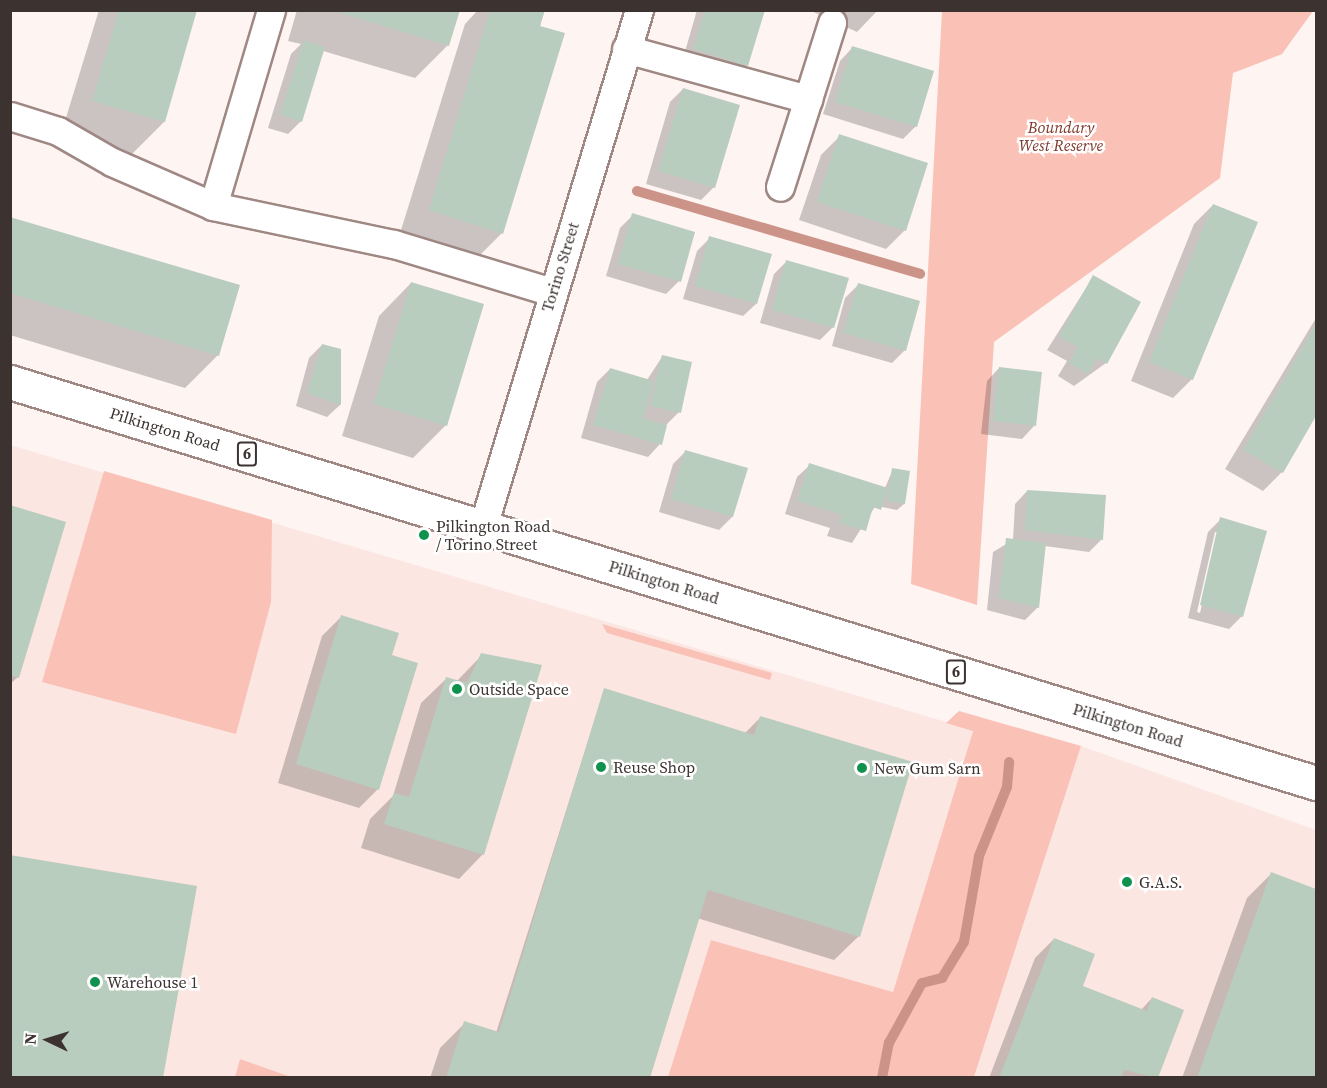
<!DOCTYPE html>
<style>
body{margin:0}
#map{position:relative;width:1327px;height:1088px;overflow:hidden;background:#fef4f2;font-family:"Source Serif 4",serif}
div>[style]{position:absolute}
.built>*{inset:0;background:#fbe6e2}
.green>*{inset:0;background:#fac1b6}
.shadow>*{inset:0;background:#0003}
.stream>*{height:10px;margin:-5px;padding:0 5px;transform-origin:5px;border-radius:5px;background:#cc9388}
.building>*{inset:0;background:#b9cdbe}
.roads{filter:drop-shadow(2px 0 #9f8883) drop-shadow(-2px 0 #9f8883) drop-shadow(0 2px #9f8883) drop-shadow(0 -2px #9f8883)}
.minor>*{height:27px;margin:-13.5px;padding:0 13.5px;transform-origin:13.5px;border-radius:13.5px;background:#fff}
.primary>*{height:33px;margin:-16.5px;padding:0 16.5px;transform-origin:16.5px;border-radius:16.5px;background:#fff}
.dots>*{width:16px;height:16px;translate:-50% -50%;box-sizing:border-box;border:3px solid #fff;border-radius:50%}
span{translate:-50% -50%;white-space:nowrap;text-align:center;line-height:1.15;-webkit-text-stroke:5px #fff;paint-order:stroke}
.shield-label span{padding:2px 4px;background:#fff;border:2px solid;border-radius:4px;-webkit-text-stroke-width:0}
.shield-label{font-size:15px;color:#3c3331;font-weight:700}
.park-label{font-size:16px;color:#7f382c;font-style:italic}
.street-label{font-size:16px;color:#3c3331}
.poi-label{font-size:16px;color:#3c3331}
.left{translate:0 -50%;text-align:left}
.frame{position:absolute;inset:0;border:12px solid #3c3331;pointer-events:none}
.north{position:absolute;left:18px;top:1010px;width:60px;height:60px;-webkit-text-stroke:4px #fff;paint-order:stroke;rotate:274deg;font-size:16px;font-weight:700;line-height:24px;text-align:center;color:#3c3331}
.north::after{content:'';display:block;margin:auto;width:21px;height:27px;background:#3c3331;clip-path:polygon(50% 0,100% 100%,50% 72%,0 100%)}
</style>
<div id="map">
<div class="built">
<i style="clip-path:polygon(10px 445px,973px 730px,893px 992px,711px 940px,668px 1077px,291px 1078px,241px 1060px,235px 1077px,11px 1077px)"></i>
<i style="clip-path:polygon(1081px 746px,1316px 830px,1316px 1077px,974px 1078px)"></i>
</div>
<div class="green">
<i style="clip-path:polygon(942px 11px,1313px 11px,1282px 54px,1233px 73px,1220px 178px,994px 342px,977px 605px,911px 584px)"></i>
<i style="clip-path:polygon(104px 471px,272px 520px,271px 602px,236px 734px,42px 682px)"></i>
<i style="clip-path:polygon(602px 624px,772px 673px,770px 680px,607px 633px)"></i>
<i style="clip-path:polygon(959px 711px,1081px 746px,974px 1077px,668px 1077px,711px 940px,893px 992px,973px 731px,946px 723px)"></i>
<i style="clip-path:polygon(240px 1059px,291px 1077px,235px 1077px)"></i>
</div>
<div class="shadow">
<i style="clip-path:polygon(99px 10px,207px 10px,196px 11px,164px 122px,131px 155px,61px 134px)"></i>
<i style="clip-path:polygon(297px 10px,458px 10px,448px 45px,415px 78px,323px 51px,301px 121px,288px 134px,268px 128px,291px 54px,301px 44px,288px 41px)"></i>
<i style="clip-path:polygon(478px 10px,543px 10px,502px 233px,469px 266px,397px 243px,465px 24px)"></i>
<i style="clip-path:polygon(697px 10px,763px 10px,747px 65px,734px 78px,682px 62px)"></i>
<i style="clip-path:polygon(809px 10px,878px 10px,857px 32px)"></i>
<i style="clip-path:polygon(852px 48px,916px 126px,903px 139px,823px 114px,840px 61px)"></i>
<i style="clip-path:polygon(683px 89px,714px 187px,701px 200px,646px 184px,670px 102px)"></i>
<i style="clip-path:polygon(840px 136px,905px 230px,886px 249px,799px 220px,821px 155px)"></i>
<i style="clip-path:polygon(1213px 205px,1192px 379px,1173px 398px,1131px 381px,1194px 224px)"></i>
<i style="clip-path:polygon(633px 215px,679px 281px,666px 294px,606px 276px,620px 228px)"></i>
<i style="clip-path:polygon(10px 218px,218px 355px,185px 388px,10px 335px)"></i>
<i style="clip-path:polygon(710px 238px,756px 304px,743px 316px,683px 299px,697px 251px)"></i>
<i style="clip-path:polygon(787px 261px,833px 327px,820px 340px,760px 323px,774px 274px)"></i>
<i style="clip-path:polygon(1093px 277px,1106px 363px,1074px 386px,1058px 376px,1067px 361px,1047px 350px)"></i>
<i style="clip-path:polygon(411px 283px,446px 425px,413px 458px,342px 436px,379px 316px)"></i>
<i style="clip-path:polygon(858px 285px,905px 350px,892px 363px,832px 346px,845px 298px)"></i>
<i style="clip-path:polygon(1316px 318px,1316px 413px,1282px 472px,1263px 491px,1225px 469px)"></i>
<i style="clip-path:polygon(322px 345px,339px 350px,340px 405px,327px 417px,296px 406px,309px 358px)"></i>
<i style="clip-path:polygon(662px 357px,679px 412px,666px 425px,660px 444px,648px 457px,581px 438px,597px 382px,610px 369px,647px 380px)"></i>
<i style="clip-path:polygon(999px 368px,1034px 426px,1022px 439px,981px 434px,987px 381px)"></i>
<i style="clip-path:polygon(686px 451px,746px 469px,732px 517px,719px 530px,659px 512px,673px 464px)"></i>
<i style="clip-path:polygon(810px 465px,885px 488px,893px 469px,904px 504px,897px 510px,882px 507px,883px 494px,852px 543px,827px 536px,830px 528px,785px 514px,797px 477px)"></i>
<i style="clip-path:polygon(1027px 491px,1102px 539px,1089px 552px,1045px 546px,1038px 607px,1025px 620px,987px 610px,993px 552px,1013px 540px,1015px 504px)"></i>
<i style="clip-path:polygon(10px 507px,18px 677px,10px 684px)"></i>
<i style="clip-path:polygon(evenodd,1221px 519px,1242px 616px,1229px 629px,1188px 618px,1208px 532px,1221px 519px,1215px 532px,1218px 532px,1200px 613px,1197px 612px,1215px 532px)"></i>
<i style="clip-path:polygon(341px 617px,390px 656px,378px 789px,359px 808px,278px 783px,322px 636px)"></i>
<i style="clip-path:polygon(482px 655px,483px 854px,459px 879px,361px 848px,370px 819px,393px 796px,421px 703px,446px 679px,456px 682px)"></i>
<i style="clip-path:polygon(604px 690px,745px 733px,761px 717px,859px 936px,834px 960px,697px 918px,649px 1078px,430px 1078px,440px 1048px,465px 1023px,496px 1033px)"></i>
<i style="clip-path:polygon(1271px 874px,1316px 890px,1316px 1078px,1182px 1078px,1247px 898px)"></i>
<i style="clip-path:polygon(1054px 939px,1081px 986px,1141px 1010px,1152px 998px,1156px 1078px,989px 1078px,1035px 958px)"></i>
</div>
<div class="stream">
<i style="left:637px;top:191px;width:295px;rotate:16.3deg"></i>
<i style="left:882px;top:1078px;width:36px;rotate:-79deg"></i>
<i style="left:889px;top:1043px;width:68px;rotate:-61.2deg"></i>
<i style="left:922px;top:983px;width:21px;rotate:-14deg"></i>
<i style="left:942px;top:978px;width:42px;rotate:-58.6deg"></i>
<i style="left:964px;top:942px;width:87px;rotate:-80.1deg"></i>
<i style="left:979px;top:856px;width:74px;rotate:-67.9deg"></i>
<i style="left:1007px;top:787px;width:25px;rotate:-85deg"></i>
</div>
<div class="building">
<i style="clip-path:polygon(119px 10px,197px 10px,165px 122px,92px 101px)"></i>
<i style="clip-path:polygon(331px 10px,460px 10px,449px 46px)"></i>
<i style="clip-path:polygon(490px 10px,545px 10px,540px 26px,565px 33px,503px 234px,429px 210px)"></i>
<i style="clip-path:polygon(705px 10px,765px 10px,748px 66px,693px 49px)"></i>
<i style="clip-path:polygon(304px 40px,325px 47px,302px 122px,280px 115px)"></i>
<i style="clip-path:polygon(852px 46px,934px 71px,917px 127px,835px 102px)"></i>
<i style="clip-path:polygon(683px 88px,740px 105px,715px 188px,658px 171px)"></i>
<i style="clip-path:polygon(839px 134px,928px 163px,906px 231px,817px 202px)"></i>
<i style="clip-path:polygon(1213px 204px,1258px 222px,1193px 380px,1149px 362px)"></i>
<i style="clip-path:polygon(632px 213px,695px 232px,681px 282px,618px 264px)"></i>
<i style="clip-path:polygon(10px 217px,240px 285px,219px 356px,10px 293px)"></i>
<i style="clip-path:polygon(709px 236px,772px 254px,757px 304px,695px 286px)"></i>
<i style="clip-path:polygon(786px 260px,849px 278px,834px 328px,772px 310px)"></i>
<i style="clip-path:polygon(1093px 275px,1141px 302px,1107px 364px,1097px 358px,1088px 374px,1069px 363px,1078px 347px,1059px 337px)"></i>
<i style="clip-path:polygon(411px 282px,484px 304px,447px 426px,374px 404px)"></i>
<i style="clip-path:polygon(858px 283px,920px 301px,906px 351px,843px 333px)"></i>
<i style="clip-path:polygon(1316px 324px,1316px 416px,1283px 473px,1243px 450px)"></i>
<i style="clip-path:polygon(322px 344px,341px 349px,341px 405px,307px 393px)"></i>
<i style="clip-path:polygon(662px 355px,692px 362px,681px 413px,650px 406px)"></i>
<i style="clip-path:polygon(999px 367px,1042px 372px,1036px 426px,993px 421px)"></i>
<i style="clip-path:polygon(610px 368px,654px 381px,643px 418px,667px 425px,662px 445px,593px 425px)"></i>
<i style="clip-path:polygon(685px 450px,748px 468px,733px 517px,671px 499px)"></i>
<i style="clip-path:polygon(809px 463px,888px 488px,881px 510px,873px 507px,866px 531px,839px 523px,842px 515px,797px 501px)"></i>
<i style="clip-path:polygon(892px 468px,910px 471px,905px 504px,887px 501px)"></i>
<i style="clip-path:polygon(1027px 490px,1106px 495px,1103px 540px,1025px 530px)"></i>
<i style="clip-path:polygon(10px 505px,66px 522px,19px 678px,10px 675px)"></i>
<i style="clip-path:polygon(1220px 517px,1267px 531px,1243px 617px,1200px 605px)"></i>
<i style="clip-path:polygon(1006px 538px,1046px 543px,1039px 608px,999px 598px)"></i>
<i style="clip-path:polygon(341px 615px,399px 633px,392px 655px,418px 663px,379px 790px,296px 764px)"></i>
<i style="clip-path:polygon(481px 653px,542px 665px,484px 855px,384px 824px,394px 793px,409px 797px,446px 677px,467px 683px)"></i>
<i style="clip-path:polygon(604px 688px,754px 735px,760px 716px,913px 762px,860px 937px,708px 890px,650px 1078px,446px 1078px,464px 1021px,499px 1032px)"></i>
<i style="clip-path:polygon(10px 855px,197px 886px,163px 1078px,10px 1078px)"></i>
<i style="clip-path:polygon(1271px 872px,1316px 889px,1316px 1078px,1197px 1078px)"></i>
<i style="clip-path:polygon(1054px 938px,1095px 954px,1083px 986px,1147px 1011px,1152px 997px,1184px 1010px,1158px 1078px,1124px 1070px,1121px 1078px,999px 1078px)"></i>
</div>
<div class="roads">
<div class="minor">
<i style="left:626px;top:49px;width:189px;rotate:15.4deg"></i>
<i style="left:808px;top:99px;width:92px;rotate:107.7deg"></i>
<i style="left:808px;top:99px;width:80px;rotate:-72.5deg"></i>
<i style="left:10px;top:116px;width:50px;rotate:17.4deg"></i>
<i style="left:58px;top:131px;width:62px;rotate:29.9deg"></i>
<i style="left:112px;top:162px;width:110px;rotate:23.5deg"></i>
<i style="left:213px;top:206px;width:185px;rotate:11.9deg"></i>
<i style="left:394px;top:244px;width:165px;rotate:16.9deg"></i>
<i style="left:213px;top:206px;width:204px;rotate:-73.5deg"></i>
<i style="left:484px;top:523px;width:536px;rotate:-73.19deg"></i>
</div>
<div class="primary">
<i style="left:10px;top:382px;width:1366px;rotate:17.07deg"></i>
</div>
</div>
<div class="dots">
<i style="left:424px;top:535px;background:#11914e"></i>
<i style="left:457px;top:689px;background:#11914e"></i>
<i style="left:601px;top:767px;background:#11914e"></i>
<i style="left:862px;top:768px;background:#11914e"></i>
<i style="left:1127px;top:882px;background:#11914e"></i>
<i style="left:95px;top:982px;background:#11914e"></i>
</div>
<div class="shield-label">
<span style="left:247px;top:454px">6</span>
<span style="left:956px;top:672px">6</span>
</div>
<div class="park-label">
<span style="left:1061px;top:136px">Boundary<br>West Reserve</span>
</div>
<div class="street-label">
<span style="left:560px;top:267px;rotate:-73deg">Torino Street</span>
<span style="left:165px;top:429px;rotate:17deg">Pilkington Road</span>
<span style="left:664px;top:582px;rotate:17deg">Pilkington Road</span>
<span style="left:1128px;top:725px;rotate:17deg">Pilkington Road</span>
</div>
<div class="poi-label">
<span class="left" style="left:436px;top:535px">Pilkington Road<br>/ Torino Street</span>
<span class="left" style="left:469px;top:689px">Outside Space</span>
<span class="left" style="left:613px;top:767px">Reuse Shop</span>
<span class="left" style="left:874px;top:768px">New Gum Sarn</span>
<span class="left" style="left:1139px;top:882px">G.A.S.</span>
<span class="left" style="left:107px;top:982px">Warehouse 1</span>
</div>
<div class="frame"></div>
<div class="north">N</div>
</div>
